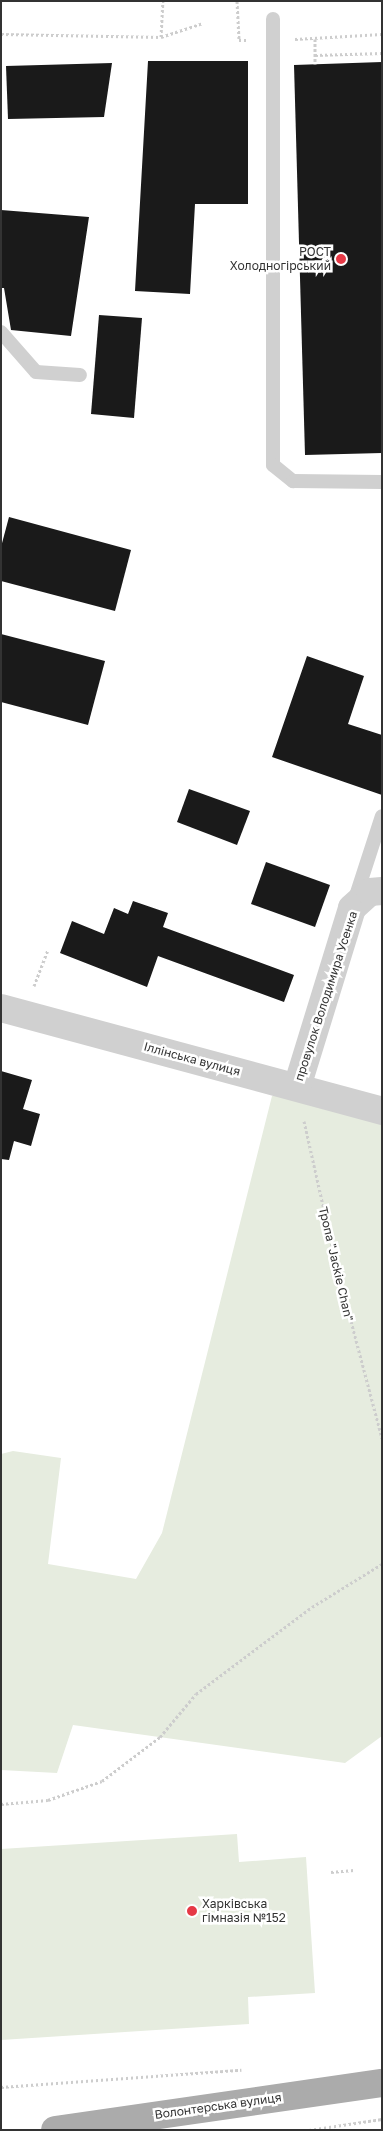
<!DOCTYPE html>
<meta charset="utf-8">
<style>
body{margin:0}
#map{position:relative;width:383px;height:2131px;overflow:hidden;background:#fff;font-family:"Golos Text",sans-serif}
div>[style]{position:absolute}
.green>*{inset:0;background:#e6ecdf}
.building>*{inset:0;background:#1a1a1a}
.path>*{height:3px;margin-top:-1.5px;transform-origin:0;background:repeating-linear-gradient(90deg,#cdcdcd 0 2.5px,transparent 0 5px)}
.service>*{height:14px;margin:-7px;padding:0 7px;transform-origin:7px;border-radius:7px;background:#d0d0d0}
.minor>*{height:28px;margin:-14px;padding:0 14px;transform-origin:14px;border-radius:14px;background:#d0d0d0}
.primary>*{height:28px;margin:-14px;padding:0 14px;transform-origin:14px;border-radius:14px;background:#ababab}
.dots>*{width:14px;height:14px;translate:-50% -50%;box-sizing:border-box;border:2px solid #fff;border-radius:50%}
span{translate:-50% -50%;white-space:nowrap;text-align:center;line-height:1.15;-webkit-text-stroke:5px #fff;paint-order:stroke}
.poi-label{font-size:12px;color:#333}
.right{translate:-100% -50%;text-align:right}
.left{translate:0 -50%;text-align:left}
.street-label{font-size:12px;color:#333}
.frame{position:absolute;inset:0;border:2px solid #333;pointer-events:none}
</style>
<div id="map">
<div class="green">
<i style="clip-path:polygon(285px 1094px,382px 1121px,382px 1736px,345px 1763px,73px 1725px,57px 1773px,1px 1770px,1px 1454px,13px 1451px,61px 1458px,48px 1564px,136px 1579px,162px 1533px,272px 1096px)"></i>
<i style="clip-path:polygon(237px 1834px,239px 1862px,306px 1857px,315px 1993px,248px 1997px,249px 2024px,1px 2040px,1px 1849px)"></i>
</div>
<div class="building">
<i style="clip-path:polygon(148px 61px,248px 61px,248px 204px,195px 204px,190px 294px,135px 291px)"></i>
<i style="clip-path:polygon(382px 62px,382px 453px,305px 455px,294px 65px)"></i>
<i style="clip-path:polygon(112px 63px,104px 117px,8px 119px,6px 66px)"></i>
<i style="clip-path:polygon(1px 210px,89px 217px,71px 336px,11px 330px,4px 288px,1px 288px)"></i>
<i style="clip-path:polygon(99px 315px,142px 318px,134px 418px,91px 414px)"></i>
<i style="clip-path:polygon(9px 517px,131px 550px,115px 611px,1px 581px,1px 547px)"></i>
<i style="clip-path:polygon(1px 634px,105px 661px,88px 725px,1px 702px)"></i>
<i style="clip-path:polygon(307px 656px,364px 676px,348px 724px,382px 735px,382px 795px,272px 757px)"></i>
<i style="clip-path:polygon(189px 789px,250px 811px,237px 845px,177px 822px)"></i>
<i style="clip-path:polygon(266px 862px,330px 885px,315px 927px,251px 904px)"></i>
<i style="clip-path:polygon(133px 901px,168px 913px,163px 927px,294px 975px,284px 1002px,158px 956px,147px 987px,60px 953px,72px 921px,104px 934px,114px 908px,128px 914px)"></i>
<i style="clip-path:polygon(1px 1071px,32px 1080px,23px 1109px,40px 1114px,31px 1146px,14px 1141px,9px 1160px,1px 1159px)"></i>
</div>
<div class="path">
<i style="left:237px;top:1px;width:39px;rotate:87deg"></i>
<i style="left:239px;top:40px;width:10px"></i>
<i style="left:1px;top:34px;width:160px;rotate:1.1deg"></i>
<i style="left:161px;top:37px;width:44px;rotate:-18.4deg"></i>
<i style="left:161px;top:37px;width:36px;rotate:-87deg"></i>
<i style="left:295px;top:39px;width:87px;rotate:-3.3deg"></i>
<i style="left:315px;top:39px;width:25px;rotate:90deg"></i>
<i style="left:315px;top:55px;width:67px;rotate:-1.7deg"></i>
<i style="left:34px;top:986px;width:39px;rotate:-69deg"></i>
<i style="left:304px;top:1121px;width:151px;rotate:77.3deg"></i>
<i style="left:337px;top:1268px;width:176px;rotate:75.2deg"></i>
<i style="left:1px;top:1804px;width:47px;rotate:-4.9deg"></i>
<i style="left:48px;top:1800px;width:57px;rotate:-19.4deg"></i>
<i style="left:102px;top:1781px;width:73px;rotate:-37.2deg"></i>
<i style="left:160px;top:1737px;width:56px;rotate:-50.1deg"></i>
<i style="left:196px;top:1694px;width:145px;rotate:-36.9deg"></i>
<i style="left:312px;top:1607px;width:82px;rotate:-31.6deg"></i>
<i style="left:331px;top:1872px;width:23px;rotate:-5deg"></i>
<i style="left:1px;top:2087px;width:241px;rotate:-4.1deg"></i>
<i style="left:309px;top:2130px;width:74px;rotate:-8.6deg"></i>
</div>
<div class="service">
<i style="left:273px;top:19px;width:446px;rotate:90deg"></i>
<i style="left:273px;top:465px;width:26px;rotate:39deg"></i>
<i style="left:293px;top:481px;width:89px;rotate:0.6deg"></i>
<i style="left:1px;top:332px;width:53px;rotate:48.8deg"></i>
<i style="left:36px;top:372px;width:44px;rotate:3.9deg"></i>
<i style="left:355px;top:899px;width:87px;rotate:-72deg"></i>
</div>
<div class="minor">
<i style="left:1px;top:1008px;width:395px;rotate:15.1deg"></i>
<i style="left:297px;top:1087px;width:187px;rotate:-72.9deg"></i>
<i style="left:352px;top:908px;width:24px;rotate:-42deg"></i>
<i style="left:370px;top:892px;width:12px;rotate:-5deg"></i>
</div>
<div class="primary">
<i style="left:55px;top:2130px;width:330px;rotate:-8.2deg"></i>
</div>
<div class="dots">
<i style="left:341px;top:259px;background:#e63946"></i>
<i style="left:192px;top:1911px;background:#e63946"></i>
</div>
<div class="poi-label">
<span class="right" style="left:331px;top:259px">РОСТ<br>Холодногірський</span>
<span class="left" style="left:202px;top:1911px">Харківська<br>гімназія №152</span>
</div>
<div class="street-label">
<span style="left:326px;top:996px;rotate:-72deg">провулок Володимира Усенка</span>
<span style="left:192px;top:1059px;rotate:15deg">Іллінська вулиця</span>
<span style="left:336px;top:1264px;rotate:77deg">Тропа "Jackie Chan"</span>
<span style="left:218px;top:2106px;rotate:-8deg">Волонтерська вулиця</span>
</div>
<div class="frame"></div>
</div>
